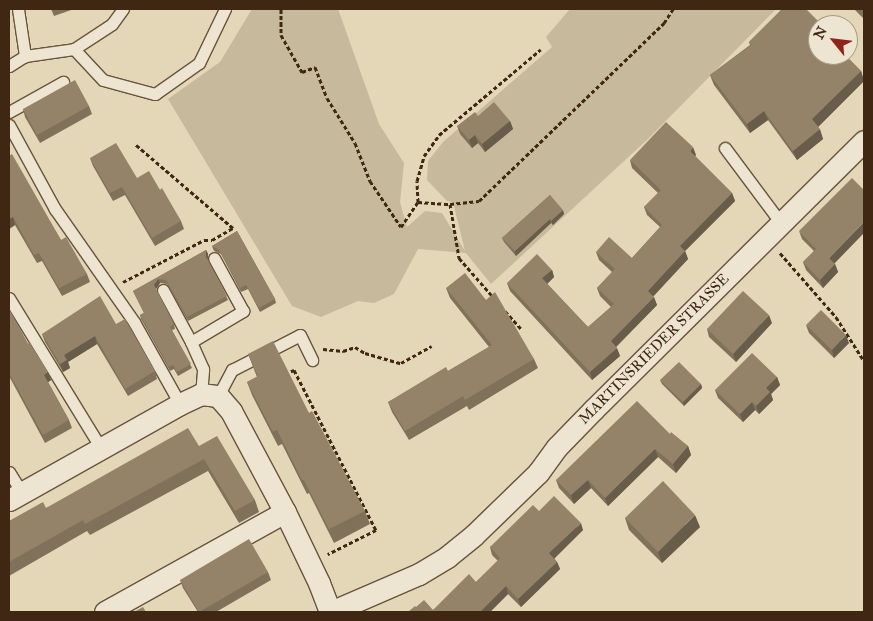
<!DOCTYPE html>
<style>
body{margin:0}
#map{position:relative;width:873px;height:621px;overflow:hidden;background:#e3d7b8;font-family:"IM FELL Great Primer",serif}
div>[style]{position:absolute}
.green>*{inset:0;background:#c7b99c}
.path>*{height:3px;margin-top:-1.5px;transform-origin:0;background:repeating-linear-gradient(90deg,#402713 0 4px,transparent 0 6.5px)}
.roads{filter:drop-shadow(1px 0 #69533c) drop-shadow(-1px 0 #69533c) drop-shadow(0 1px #69533c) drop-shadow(0 -1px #69533c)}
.lane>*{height:11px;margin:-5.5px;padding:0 5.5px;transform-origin:5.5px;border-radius:5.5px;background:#ede5d1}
.street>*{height:21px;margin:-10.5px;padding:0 10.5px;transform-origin:10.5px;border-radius:10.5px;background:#ede5d1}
.wall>*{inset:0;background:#80715a}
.shaded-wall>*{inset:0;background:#685c4a}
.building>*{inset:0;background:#958369}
span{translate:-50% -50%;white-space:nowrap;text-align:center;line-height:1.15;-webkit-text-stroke:4.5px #ede5d1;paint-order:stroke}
.street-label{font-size:15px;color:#402713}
.frame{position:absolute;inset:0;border:10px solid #402713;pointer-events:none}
.north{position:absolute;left:808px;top:15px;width:50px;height:50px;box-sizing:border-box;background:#ede5d1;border:1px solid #a89985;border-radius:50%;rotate:299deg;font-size:14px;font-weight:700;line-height:20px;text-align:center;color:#402713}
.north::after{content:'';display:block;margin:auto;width:18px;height:22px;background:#8f2418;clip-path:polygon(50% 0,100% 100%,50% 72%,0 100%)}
</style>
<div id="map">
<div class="green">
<i style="clip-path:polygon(252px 9px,338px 9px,379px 124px,404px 163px,400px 202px,407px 227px,425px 211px,442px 213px,465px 251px,453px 202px,447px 201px,427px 180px,428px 161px,443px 142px,552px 47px,546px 37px,570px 9px,776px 9px,649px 138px,491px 284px,466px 253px,418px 249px,394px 294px,374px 303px,358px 301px,321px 317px,292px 306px,168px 99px,220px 62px)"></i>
</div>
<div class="path">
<i style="left:281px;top:9px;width:26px;rotate:90deg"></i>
<i style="left:281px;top:35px;width:43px;rotate:60.4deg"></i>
<i style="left:302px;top:72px;width:14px;rotate:-21deg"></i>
<i style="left:315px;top:67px;width:33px;rotate:69deg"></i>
<i style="left:327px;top:98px;width:53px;rotate:58.1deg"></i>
<i style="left:355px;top:143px;width:41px;rotate:68.5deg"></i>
<i style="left:370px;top:181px;width:55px;rotate:56deg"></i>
<i style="left:401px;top:227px;width:30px;rotate:-56deg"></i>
<i style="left:418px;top:202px;width:32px;rotate:4deg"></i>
<i style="left:450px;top:204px;width:29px;rotate:-6deg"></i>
<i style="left:479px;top:201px;width:257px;rotate:-43.9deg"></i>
<i style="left:664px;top:23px;width:17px;rotate:-57deg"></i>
<i style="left:418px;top:202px;width:21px;rotate:-93deg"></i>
<i style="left:417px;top:181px;width:26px;rotate:-74deg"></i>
<i style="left:424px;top:156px;width:26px;rotate:-54deg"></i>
<i style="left:439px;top:135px;width:133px;rotate:-40.1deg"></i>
<i style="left:450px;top:204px;width:55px;rotate:80.5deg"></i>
<i style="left:459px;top:258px;width:53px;rotate:48.8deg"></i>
<i style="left:780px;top:253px;width:85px;rotate:48.8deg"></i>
<i style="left:836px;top:317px;width:52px;rotate:57.5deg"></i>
<i style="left:123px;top:282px;width:91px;rotate:-27.4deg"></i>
<i style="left:204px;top:240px;width:8px"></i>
<i style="left:212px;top:240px;width:24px;rotate:-30deg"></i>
<i style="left:233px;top:228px;width:128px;rotate:-139.4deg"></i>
<i style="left:505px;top:311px;width:24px;rotate:48deg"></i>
<i style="left:323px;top:349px;width:20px;rotate:6deg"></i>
<i style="left:343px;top:351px;width:13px;rotate:-18deg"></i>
<i style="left:355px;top:347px;width:12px;rotate:31deg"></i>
<i style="left:365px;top:353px;width:37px;rotate:16deg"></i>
<i style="left:401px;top:363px;width:35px;rotate:-29deg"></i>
<i style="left:285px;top:374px;width:10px;rotate:-24deg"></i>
<i style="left:294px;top:370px;width:180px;rotate:62.9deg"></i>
<i style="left:376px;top:530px;width:54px;rotate:153.4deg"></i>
</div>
<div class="roads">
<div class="lane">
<i style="left:18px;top:9px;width:48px;rotate:81.5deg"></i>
<i style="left:74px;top:49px;width:45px;rotate:-33.3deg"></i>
<i style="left:112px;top:24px;width:19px;rotate:-54deg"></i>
<i style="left:9px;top:66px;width:19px;rotate:-32deg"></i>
<i style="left:25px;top:56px;width:49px;rotate:-8.1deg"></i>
<i style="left:74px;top:49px;width:42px;rotate:46.9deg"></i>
<i style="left:103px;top:80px;width:54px;rotate:15.1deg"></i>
<i style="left:155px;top:94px;width:54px;rotate:-35.2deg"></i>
<i style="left:199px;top:63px;width:60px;rotate:-64.3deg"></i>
<i style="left:9px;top:112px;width:62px;rotate:-29.1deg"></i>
<i style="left:9px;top:125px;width:96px;rotate:61.3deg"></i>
<i style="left:55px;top:209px;width:138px;rotate:55deg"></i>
<i style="left:134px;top:322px;width:94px;rotate:60.7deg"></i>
<i style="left:725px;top:148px;width:94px;rotate:53.3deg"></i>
<i style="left:163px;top:290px;width:59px;rotate:61.7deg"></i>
<i style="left:9px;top:298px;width:176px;rotate:58.5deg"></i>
<i style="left:201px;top:394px;width:25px;rotate:-85deg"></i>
<i style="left:203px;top:369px;width:30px;rotate:-114deg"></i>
<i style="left:191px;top:342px;width:61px;rotate:-30.8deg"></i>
<i style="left:243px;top:311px;width:60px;rotate:-118.7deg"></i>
<i style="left:218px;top:396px;width:30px;rotate:-62deg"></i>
<i style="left:232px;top:370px;width:76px;rotate:-27.2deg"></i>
<i style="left:300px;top:335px;width:28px;rotate:64deg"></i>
<i style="left:9px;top:472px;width:25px;rotate:58deg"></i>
</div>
<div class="street">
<i style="left:9px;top:500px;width:196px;rotate:-29.3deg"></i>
<i style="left:180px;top:404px;width:23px;rotate:-25deg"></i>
<i style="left:201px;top:394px;width:17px;rotate:7deg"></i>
<i style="left:218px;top:396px;width:20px;rotate:49deg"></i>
<i style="left:231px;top:411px;width:115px;rotate:61.9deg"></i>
<i style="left:285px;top:512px;width:79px;rotate:64.4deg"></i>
<i style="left:319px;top:583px;width:31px;rotate:69deg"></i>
<i style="left:105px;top:612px;width:206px;rotate:-29.1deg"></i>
<i style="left:331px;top:612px;width:96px;rotate:-23.4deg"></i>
<i style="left:419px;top:574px;width:33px;rotate:-31deg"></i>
<i style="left:447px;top:557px;width:35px;rotate:-39deg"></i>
<i style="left:474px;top:535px;width:89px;rotate:-44.1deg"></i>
<i style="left:538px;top:473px;width:32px;rotate:-54deg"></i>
<i style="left:557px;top:447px;width:53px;rotate:-45.8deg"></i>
<i style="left:594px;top:409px;width:380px;rotate:-44.8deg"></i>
</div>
</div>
<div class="wall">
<i style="clip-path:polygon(51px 9px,74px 9px,54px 16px)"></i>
<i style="clip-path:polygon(780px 9px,809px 9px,807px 10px,818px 55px,846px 55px,846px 56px,861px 71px,864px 81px,818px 127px,823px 139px,797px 160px,768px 120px,750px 133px,714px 85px,710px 75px,750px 45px,749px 42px,781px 10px)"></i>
<i style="clip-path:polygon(854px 9px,864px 9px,864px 19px)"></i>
<i style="clip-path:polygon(89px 106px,92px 114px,40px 143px,25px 117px,23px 109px)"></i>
<i style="clip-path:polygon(478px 116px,510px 121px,513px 129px,485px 152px,478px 143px,472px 148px,460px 134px,457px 126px)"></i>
<i style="clip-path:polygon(696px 155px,695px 156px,732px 193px,735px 201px,685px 251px,688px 259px,653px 296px,657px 305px,616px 347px,620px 356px,592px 380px,510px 291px,507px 283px,552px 270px,554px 277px,547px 284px,588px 327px,611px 307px,600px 296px,597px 288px,612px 272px,599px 260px,596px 252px,632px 258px,660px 227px,647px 215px,644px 207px,658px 193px,632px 168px,630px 160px)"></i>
<i style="clip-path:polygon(9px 156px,61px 240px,87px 274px,90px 282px,62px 296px,42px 261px,37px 263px,15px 225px,9px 229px)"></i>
<i style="clip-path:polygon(90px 158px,137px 178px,160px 190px,181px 221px,184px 229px,155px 246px,125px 195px,113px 201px,93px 166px)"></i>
<i style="clip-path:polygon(550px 195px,564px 214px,553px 225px,551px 223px,516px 256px,504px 242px,502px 238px)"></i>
<i style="clip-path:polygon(237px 231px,275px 299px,276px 303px,260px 312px,248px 289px,241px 292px,221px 254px,214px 251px,212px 246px)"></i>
<i style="clip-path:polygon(799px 231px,835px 264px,838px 272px,823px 288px,806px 270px,803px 262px,814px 251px,802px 239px)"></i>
<i style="clip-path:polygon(206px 250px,208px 254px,208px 260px,228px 300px,188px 321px,167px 284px,160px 283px,156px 289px,174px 324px,175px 329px,172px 330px,192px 368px,178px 376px,174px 369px,170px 371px,141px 319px,140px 315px,144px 313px,133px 291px)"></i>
<i style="clip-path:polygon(446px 288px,486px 300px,534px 359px,538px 368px,469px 410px,467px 406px,409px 440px,392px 412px,388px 402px,448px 371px,489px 347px,450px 298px)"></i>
<i style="clip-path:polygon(9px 309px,28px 344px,51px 380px,48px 382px,69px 420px,72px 428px,45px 443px,9px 376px)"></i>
<i style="clip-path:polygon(772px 323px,736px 362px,709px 337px,707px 329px)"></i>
<i style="clip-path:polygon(116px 324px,155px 371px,157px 379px,128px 396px,97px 344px,68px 362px,70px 368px,63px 372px,45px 342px,42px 334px)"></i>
<i style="clip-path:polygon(806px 325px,849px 343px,834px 358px,809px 333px)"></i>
<i style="clip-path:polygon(248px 354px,309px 413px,365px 511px,370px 524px,334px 543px,309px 493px,307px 494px,282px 444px,278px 446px,252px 395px,247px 382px,257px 377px)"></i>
<i style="clip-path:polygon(777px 377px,780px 385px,771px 394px,773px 400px,759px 414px,755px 410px,743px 422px,718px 398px,715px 390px)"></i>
<i style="clip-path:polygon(660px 380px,701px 384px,702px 388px,684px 406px,662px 384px)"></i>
<i style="clip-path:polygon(670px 434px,688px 446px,691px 455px,676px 473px,658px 457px,608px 506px,591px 488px,574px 504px,559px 488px,556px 480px)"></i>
<i style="clip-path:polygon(199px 446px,255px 500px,259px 512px,239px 523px,208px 471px,90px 535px,87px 531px,9px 576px,9px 521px,46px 508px)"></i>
<i style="clip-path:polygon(539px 511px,583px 530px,554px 558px,557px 562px,560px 569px,521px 607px,508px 594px,490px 612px,408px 612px,416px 607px,433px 610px,476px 582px,498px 561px,492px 555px,490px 547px)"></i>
<i style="clip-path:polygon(625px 518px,700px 527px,662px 563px,629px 530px)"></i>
<i style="clip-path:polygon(268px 572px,271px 580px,216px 612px,198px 612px,183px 588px,180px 580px)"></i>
</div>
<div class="shaded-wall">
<i style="clip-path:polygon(861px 71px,864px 81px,816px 129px,812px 119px)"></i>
<i style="clip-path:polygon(764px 111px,768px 120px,750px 133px,747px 124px)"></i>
<i style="clip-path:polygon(510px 121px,513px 129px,485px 152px,482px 144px)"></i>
<i style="clip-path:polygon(820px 129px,823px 139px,797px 160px,793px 151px)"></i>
<i style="clip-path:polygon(475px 135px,478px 143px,472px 148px,469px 140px)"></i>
<i style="clip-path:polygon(693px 147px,696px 155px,693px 158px,690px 151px)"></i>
<i style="clip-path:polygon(732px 193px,735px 201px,685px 251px,688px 259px,651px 299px,648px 291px,680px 246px)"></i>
<i style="clip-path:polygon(563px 210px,564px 214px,553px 225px,551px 221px)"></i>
<i style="clip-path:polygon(13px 217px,15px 225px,9px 229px,9px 219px)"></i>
<i style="clip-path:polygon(550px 219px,551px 223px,516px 256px,515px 251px)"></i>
<i style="clip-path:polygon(864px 222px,864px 233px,832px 266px,829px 258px)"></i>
<i style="clip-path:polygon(206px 250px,208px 254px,207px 262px,206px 257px)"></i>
<i style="clip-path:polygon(835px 264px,838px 272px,823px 288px,820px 280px)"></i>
<i style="clip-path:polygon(552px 270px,554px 277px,545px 286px,542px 278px)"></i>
<i style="clip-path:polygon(158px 279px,160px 283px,156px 289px,154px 285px)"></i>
<i style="clip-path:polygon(654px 297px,657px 305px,614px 349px,611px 341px)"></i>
<i style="clip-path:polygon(769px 315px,772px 323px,736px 362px,733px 354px)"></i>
<i style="clip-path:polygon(846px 335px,849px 343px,834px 358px,832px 350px)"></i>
<i style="clip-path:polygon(95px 336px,97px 344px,68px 362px,70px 368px,63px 372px,60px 364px,64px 355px)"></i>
<i style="clip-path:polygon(617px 348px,620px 356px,592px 380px,590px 372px)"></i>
<i style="clip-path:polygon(48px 372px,51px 380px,47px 383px,44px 375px)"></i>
<i style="clip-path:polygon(777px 377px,780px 385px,771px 394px,773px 400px,759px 414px,756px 406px,766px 388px)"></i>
<i style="clip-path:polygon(701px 384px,702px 388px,684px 406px,683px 402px)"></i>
<i style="clip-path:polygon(752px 402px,755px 410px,743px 422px,740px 414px)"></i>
<i style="clip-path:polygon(688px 446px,691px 455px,676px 473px,673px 464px)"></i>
<i style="clip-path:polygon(655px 449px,658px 457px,608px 506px,605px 498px)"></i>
<i style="clip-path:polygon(588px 480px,591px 488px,574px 504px,571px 495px)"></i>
<i style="clip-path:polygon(695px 515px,700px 527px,662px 563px,658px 552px)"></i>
<i style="clip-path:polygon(581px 523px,583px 530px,552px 561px,549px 553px)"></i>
<i style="clip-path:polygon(557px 562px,560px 569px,521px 607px,518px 599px)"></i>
<i style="clip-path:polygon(506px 586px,508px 594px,490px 612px,480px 612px)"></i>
</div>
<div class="building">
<i style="clip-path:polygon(783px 9px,806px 9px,822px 25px,818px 25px,818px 55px,845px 55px,861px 71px,812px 119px,820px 129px,793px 151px,764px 111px,747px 124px,710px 75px,751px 45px,749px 42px)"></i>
<i style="clip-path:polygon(75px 80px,89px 106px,37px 135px,23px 109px)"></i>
<i style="clip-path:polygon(494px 102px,510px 121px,482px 144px,475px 135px,469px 140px,457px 126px,475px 112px,478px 116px)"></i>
<i style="clip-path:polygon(666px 122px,693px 147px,690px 151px,732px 193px,680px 246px,685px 251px,648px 291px,654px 297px,611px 341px,617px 348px,590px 372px,507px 283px,537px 254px,552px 270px,542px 278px,588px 327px,614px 304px,597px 288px,615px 269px,596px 252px,609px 237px,632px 258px,662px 225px,644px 207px,661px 190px,630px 160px)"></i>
<i style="clip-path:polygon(116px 143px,137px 178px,149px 171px,160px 190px,162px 188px,181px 221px,152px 238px,122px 187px,110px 193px,90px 158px)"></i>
<i style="clip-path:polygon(12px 154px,61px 240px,66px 237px,87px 274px,59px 288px,39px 253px,34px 255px,13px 217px,9px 219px,9px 156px)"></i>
<i style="clip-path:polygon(852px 178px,864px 190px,864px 222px,829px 258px,835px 264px,820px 280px,803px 262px,816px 249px,799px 231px)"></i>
<i style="clip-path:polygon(550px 195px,563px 210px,551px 221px,550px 219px,515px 251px,502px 238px)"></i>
<i style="clip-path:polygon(237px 231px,275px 299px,259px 308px,246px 285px,240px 288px,219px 250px,212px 246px)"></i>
<i style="clip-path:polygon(206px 250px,206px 257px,227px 296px,187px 317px,166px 280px,158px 279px,154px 285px,174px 324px,170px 327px,191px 364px,177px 372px,173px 365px,169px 367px,140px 315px,144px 313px,133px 291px)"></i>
<i style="clip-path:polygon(465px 273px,486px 300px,495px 292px,534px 359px,465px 400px,463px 396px,405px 431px,388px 402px,446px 367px,448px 371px,492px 345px,446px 288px)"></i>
<i style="clip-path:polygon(743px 291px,769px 315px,733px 354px,707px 329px)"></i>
<i style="clip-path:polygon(100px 296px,116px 324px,125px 319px,155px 371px,125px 389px,95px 336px,64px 355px,67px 360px,60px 364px,42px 334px)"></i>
<i style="clip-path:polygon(9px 309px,28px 344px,29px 342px,48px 372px,44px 375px,69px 420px,43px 435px,9px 373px)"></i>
<i style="clip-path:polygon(821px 310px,846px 335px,832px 350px,806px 325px)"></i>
<i style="clip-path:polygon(273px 341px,309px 413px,312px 411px,365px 511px,329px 529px,304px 480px,302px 480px,277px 430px,273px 432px,247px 382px,258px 376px,248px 354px)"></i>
<i style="clip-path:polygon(752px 353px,777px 377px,766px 388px,770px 392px,756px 406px,752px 402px,740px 414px,715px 390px)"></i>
<i style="clip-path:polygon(679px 362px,701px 384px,683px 402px,660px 380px)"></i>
<i style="clip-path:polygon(637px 401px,670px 434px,671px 432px,688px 446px,673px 464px,655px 449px,605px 498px,588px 480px,571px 495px,556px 480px)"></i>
<i style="clip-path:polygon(188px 428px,199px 446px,217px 436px,255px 500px,235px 511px,204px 459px,85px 524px,83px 520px,9px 562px,9px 521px,43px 502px,46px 508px)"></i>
<i style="clip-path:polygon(663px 481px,695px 515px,658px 552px,625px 518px)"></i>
<i style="clip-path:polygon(554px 496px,581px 523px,549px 553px,557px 562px,518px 599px,506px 586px,480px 612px,408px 612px,415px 606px,416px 607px,424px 600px,433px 610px,469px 574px,476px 582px,500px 558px,490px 547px,533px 505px,539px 511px)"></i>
<i style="clip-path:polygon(249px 539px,268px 572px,199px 612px,180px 580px)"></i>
<i style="clip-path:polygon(143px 607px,146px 612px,134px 612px)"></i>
</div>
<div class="street-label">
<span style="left:654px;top:349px;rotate:-45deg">MARTINSRIEDER STRASSE</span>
</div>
<div class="frame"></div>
<div class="north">N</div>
</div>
